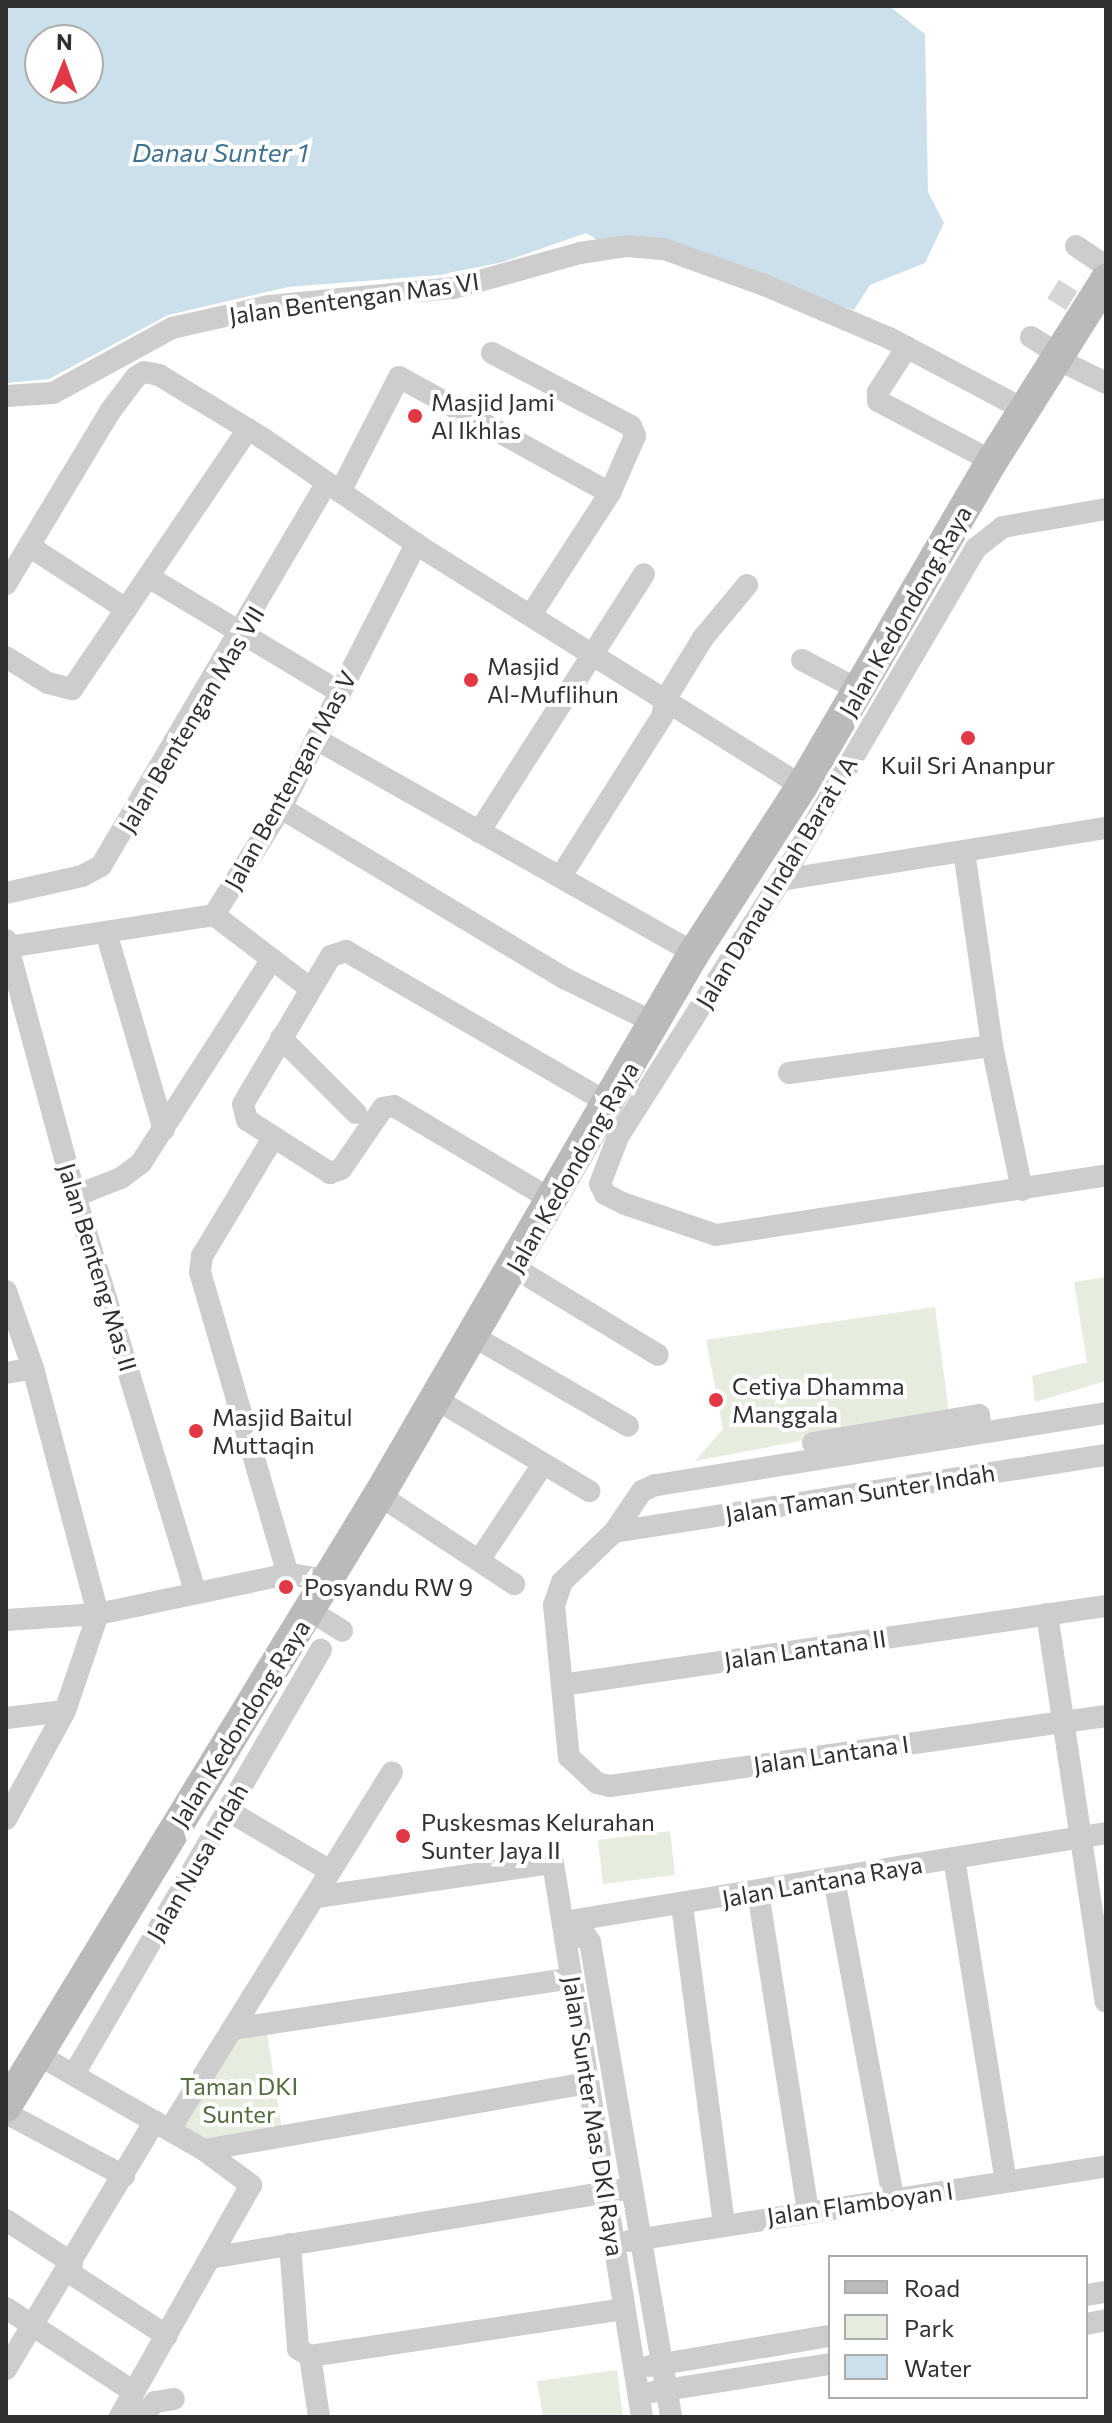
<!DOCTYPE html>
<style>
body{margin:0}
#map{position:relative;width:1112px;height:2423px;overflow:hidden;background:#fff;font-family:Commissioner,sans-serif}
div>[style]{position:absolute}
.green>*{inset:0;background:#e6eddf}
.water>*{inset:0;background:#cce0ec}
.street-tunnel>*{height:22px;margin-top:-11px;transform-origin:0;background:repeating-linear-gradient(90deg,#d6d6d6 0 22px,transparent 0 33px)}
.street>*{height:22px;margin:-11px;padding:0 11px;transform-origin:11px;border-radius:11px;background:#cdcdcd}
.secondary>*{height:32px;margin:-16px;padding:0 16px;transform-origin:16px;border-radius:16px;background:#bababa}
.dots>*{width:22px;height:22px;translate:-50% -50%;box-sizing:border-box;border:4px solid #fff;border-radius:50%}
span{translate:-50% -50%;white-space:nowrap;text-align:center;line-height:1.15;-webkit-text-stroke:8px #fff;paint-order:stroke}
.street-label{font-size:24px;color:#303030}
.poi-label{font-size:24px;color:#303030}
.left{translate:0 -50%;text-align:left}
.park-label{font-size:24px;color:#536c3e}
.water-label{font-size:26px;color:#3f7292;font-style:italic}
.frame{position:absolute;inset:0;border:8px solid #303030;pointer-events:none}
.legend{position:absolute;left:828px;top:2255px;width:260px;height:144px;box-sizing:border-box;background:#fff;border:2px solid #acacac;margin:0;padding:10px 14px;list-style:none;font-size:24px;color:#303030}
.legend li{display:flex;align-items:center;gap:16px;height:40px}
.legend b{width:40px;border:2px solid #acacac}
.north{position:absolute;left:24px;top:24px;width:80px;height:80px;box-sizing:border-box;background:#fff;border:2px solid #acacac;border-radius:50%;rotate:1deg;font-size:22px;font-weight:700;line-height:32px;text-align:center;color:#303030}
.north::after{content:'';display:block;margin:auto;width:28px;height:36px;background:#e23744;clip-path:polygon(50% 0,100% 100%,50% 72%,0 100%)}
</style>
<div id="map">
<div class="green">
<i style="clip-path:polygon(1106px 1277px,1106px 1381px,1035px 1402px,1032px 1376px,1087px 1362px,1074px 1282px)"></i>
<i style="clip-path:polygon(935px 1307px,949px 1413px,695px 1461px,723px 1429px,706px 1340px)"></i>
<i style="clip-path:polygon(670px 1831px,675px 1875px,603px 1884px,598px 1840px)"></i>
<i style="clip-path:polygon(267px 2033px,282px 2130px,205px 2144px,177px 2127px,236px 2034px)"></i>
<i style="clip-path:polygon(617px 2370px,623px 2417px,543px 2417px,537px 2381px)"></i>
</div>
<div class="water">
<i style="clip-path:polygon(evenodd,6px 6px,889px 6px,925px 34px,928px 192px,944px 223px,925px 263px,870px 285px,854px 310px,647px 244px,602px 243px,586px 233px,503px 262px,440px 275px,288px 287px,168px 315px,49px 379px,6px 383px,6px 6px,40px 40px,88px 40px,88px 88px,40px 88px,40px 40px)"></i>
</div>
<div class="street-tunnel">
<i style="left:1053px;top:289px;width:41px;rotate:32.2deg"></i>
</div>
<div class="street">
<i style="left:1076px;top:246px;width:36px;rotate:34deg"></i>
<i style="left:1031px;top:337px;width:36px;rotate:32deg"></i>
<i style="left:907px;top:347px;width:54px;rotate:122.8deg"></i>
<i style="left:878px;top:392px;width:9px;rotate:90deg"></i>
<i style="left:878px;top:401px;width:129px;rotate:27.8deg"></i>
<i style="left:492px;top:353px;width:157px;rotate:27.7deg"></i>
<i style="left:631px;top:426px;width:11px;rotate:68deg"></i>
<i style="left:635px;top:436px;width:62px;rotate:113.7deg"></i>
<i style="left:610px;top:493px;width:143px;rotate:123deg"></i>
<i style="left:1059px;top:360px;width:52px;rotate:26.1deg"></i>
<i style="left:6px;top:396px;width:47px;rotate:-3.7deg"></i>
<i style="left:53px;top:393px;width:136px;rotate:-28.6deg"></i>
<i style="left:172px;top:328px;width:99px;rotate:-12.8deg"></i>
<i style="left:269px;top:306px;width:186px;rotate:-5.6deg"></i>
<i style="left:454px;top:288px;width:131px;rotate:-15.5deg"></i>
<i style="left:580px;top:253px;width:48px;rotate:-8.5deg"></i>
<i style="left:627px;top:246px;width:37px;rotate:5deg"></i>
<i style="left:664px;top:249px;width:106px;rotate:19.8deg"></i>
<i style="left:764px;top:285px;width:138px;rotate:23deg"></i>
<i style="left:891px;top:339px;width:152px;rotate:27.9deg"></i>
<i style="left:340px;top:492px;width:129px;rotate:-62.8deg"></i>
<i style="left:399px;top:377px;width:241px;rotate:28.8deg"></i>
<i style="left:1106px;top:509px;width:105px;rotate:170.1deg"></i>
<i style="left:1003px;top:527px;width:34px;rotate:142deg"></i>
<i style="left:976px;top:548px;width:385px;rotate:120.4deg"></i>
<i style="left:781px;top:880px;width:304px;rotate:122.4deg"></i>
<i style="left:618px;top:1137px;width:50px;rotate:111deg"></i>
<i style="left:600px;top:1184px;width:11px;rotate:63deg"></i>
<i style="left:605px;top:1194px;width:22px;rotate:27deg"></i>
<i style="left:625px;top:1204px;width:96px;rotate:18.8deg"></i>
<i style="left:716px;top:1235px;width:395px;rotate:-8.7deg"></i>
<i style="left:29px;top:546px;width:116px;rotate:33deg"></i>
<i style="left:150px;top:578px;width:222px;rotate:31deg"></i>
<i style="left:6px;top:584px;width:203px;rotate:-58.9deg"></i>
<i style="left:111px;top:410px;width:41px;rotate:-52.9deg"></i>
<i style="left:136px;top:377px;width:9px;rotate:-32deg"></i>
<i style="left:144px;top:372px;width:15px;rotate:11deg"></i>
<i style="left:159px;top:375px;width:123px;rotate:31.4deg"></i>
<i style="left:264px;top:439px;width:185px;rotate:34.6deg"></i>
<i style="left:416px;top:544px;width:456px;rotate:32.1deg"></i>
<i style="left:6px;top:657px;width:49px;rotate:31.8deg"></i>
<i style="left:48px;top:683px;width:25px;rotate:14deg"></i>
<i style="left:72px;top:689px;width:314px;rotate:-55.9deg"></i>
<i style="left:802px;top:660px;width:64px;rotate:27.8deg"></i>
<i style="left:316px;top:739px;width:434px;rotate:29.5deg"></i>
<i style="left:281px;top:808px;width:332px;rotate:31deg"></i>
<i style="left:566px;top:979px;width:99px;rotate:26.3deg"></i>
<i style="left:479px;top:832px;width:306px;rotate:-57.4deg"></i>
<i style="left:964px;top:851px;width:197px;rotate:81.8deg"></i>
<i style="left:992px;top:1046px;width:147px;rotate:78.2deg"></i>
<i style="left:561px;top:876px;width:188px;rotate:-57.6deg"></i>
<i style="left:662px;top:717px;width:17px;rotate:-80deg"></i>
<i style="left:665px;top:700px;width:73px;rotate:-58.5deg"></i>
<i style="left:703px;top:638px;width:69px;rotate:-50.3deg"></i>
<i style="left:781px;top:880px;width:329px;rotate:-9.1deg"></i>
<i style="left:6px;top:893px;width:78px;rotate:-12.6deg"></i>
<i style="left:82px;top:876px;width:21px;rotate:-28deg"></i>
<i style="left:101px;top:866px;width:443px;rotate:-59.5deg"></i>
<i style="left:214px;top:915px;width:122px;rotate:37.3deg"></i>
<i style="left:106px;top:932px;width:206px;rotate:73.7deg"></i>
<i style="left:6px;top:940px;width:265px;rotate:74.9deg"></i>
<i style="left:75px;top:1196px;width:414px;rotate:73.1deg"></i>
<i style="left:8px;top:947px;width:208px;rotate:-8.8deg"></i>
<i style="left:214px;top:915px;width:126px;rotate:-57.9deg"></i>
<i style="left:281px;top:808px;width:297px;rotate:-62.9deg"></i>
<i style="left:281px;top:1038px;width:106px;rotate:45deg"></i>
<i style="left:789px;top:1073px;width:205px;rotate:-7.6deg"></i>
<i style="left:273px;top:1138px;width:138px;rotate:121deg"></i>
<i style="left:202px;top:1256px;width:16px;rotate:97deg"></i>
<i style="left:200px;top:1272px;width:315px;rotate:73.8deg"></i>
<i style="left:75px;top:1196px;width:49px;rotate:-21.4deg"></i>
<i style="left:121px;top:1178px;width:25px;rotate:-37deg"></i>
<i style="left:141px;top:1163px;width:242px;rotate:-57.3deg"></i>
<i style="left:552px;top:1200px;width:184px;rotate:-149.3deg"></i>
<i style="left:394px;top:1106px;width:11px;rotate:170deg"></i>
<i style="left:383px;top:1108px;width:74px;rotate:124.5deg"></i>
<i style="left:341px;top:1169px;width:12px;rotate:160deg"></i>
<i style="left:330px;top:1173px;width:98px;rotate:-147.4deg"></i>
<i style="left:247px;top:1120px;width:16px;rotate:-104deg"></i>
<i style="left:243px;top:1104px;width:172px;rotate:-59.3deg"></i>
<i style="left:331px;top:956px;width:16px;rotate:-18deg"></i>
<i style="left:346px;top:951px;width:303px;rotate:30.1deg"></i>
<i style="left:515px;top:1268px;width:167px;rotate:31.3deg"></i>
<i style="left:6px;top:1291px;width:82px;rotate:70.7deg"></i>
<i style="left:33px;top:1368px;width:254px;rotate:75.2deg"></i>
<i style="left:98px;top:1614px;width:102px;rotate:108.8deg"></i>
<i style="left:65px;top:1711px;width:123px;rotate:118.6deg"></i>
<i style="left:473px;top:1336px;width:179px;rotate:30.1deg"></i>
<i style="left:6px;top:1373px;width:27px;rotate:-10deg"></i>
<i style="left:436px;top:1399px;width:179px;rotate:31deg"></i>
<i style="left:1106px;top:1413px;width:457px;rotate:170.9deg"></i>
<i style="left:655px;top:1485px;width:14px;rotate:155deg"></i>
<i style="left:642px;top:1491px;width:50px;rotate:124.3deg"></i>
<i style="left:614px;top:1532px;width:72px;rotate:136.1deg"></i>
<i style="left:562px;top:1582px;width:24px;rotate:109deg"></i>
<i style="left:554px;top:1605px;width:153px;rotate:84.4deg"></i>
<i style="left:569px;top:1757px;width:38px;rotate:43deg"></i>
<i style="left:597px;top:1783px;width:13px;rotate:13deg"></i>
<i style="left:610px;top:1786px;width:501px;rotate:-8.03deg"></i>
<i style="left:813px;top:1443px;width:168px;rotate:-9.6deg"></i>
<i style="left:979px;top:1415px;width:16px;rotate:83deg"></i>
<i style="left:379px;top:1495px;width:162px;rotate:33.4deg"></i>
<i style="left:614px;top:1532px;width:498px;rotate:-8.9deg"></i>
<i style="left:480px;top:1559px;width:114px;rotate:-56.4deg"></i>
<i style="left:309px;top:1610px;width:39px;rotate:32deg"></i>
<i style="left:1047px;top:1614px;width:392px;rotate:81.4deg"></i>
<i style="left:6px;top:1620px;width:92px;rotate:-3.7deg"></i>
<i style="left:98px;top:1614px;width:194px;rotate:-11.9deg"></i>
<i style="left:288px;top:1574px;width:40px;rotate:8.5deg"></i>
<i style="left:562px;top:1685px;width:550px;rotate:-8.26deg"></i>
<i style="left:6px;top:1718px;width:59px;rotate:-6.8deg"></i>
<i style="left:227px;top:1810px;width:120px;rotate:30.6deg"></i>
<i style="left:954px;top:1858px;width:327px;rotate:80.9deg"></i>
<i style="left:834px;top:1879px;width:324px;rotate:79.5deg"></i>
<i style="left:758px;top:1892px;width:323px;rotate:81.1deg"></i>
<i style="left:316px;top:1897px;width:239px;rotate:-8.2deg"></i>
<i style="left:553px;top:1863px;width:561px;rotate:80.87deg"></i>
<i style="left:682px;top:1905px;width:322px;rotate:82.5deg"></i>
<i style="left:563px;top:1922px;width:550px;rotate:-9.31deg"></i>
<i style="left:565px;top:1938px;width:21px;rotate:-5deg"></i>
<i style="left:586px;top:1936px;width:7px;rotate:56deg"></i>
<i style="left:590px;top:1942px;width:482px;rotate:80.3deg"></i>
<i style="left:232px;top:2029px;width:344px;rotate:-8.5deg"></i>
<i style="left:37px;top:2054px;width:193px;rotate:29.9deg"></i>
<i style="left:204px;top:2150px;width:59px;rotate:36.7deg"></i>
<i style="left:251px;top:2185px;width:266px;rotate:119.5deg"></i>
<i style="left:74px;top:2074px;width:491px;rotate:-59.8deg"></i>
<i style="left:6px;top:2113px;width:134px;rotate:28.1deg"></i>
<i style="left:170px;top:2129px;width:420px;rotate:-58.1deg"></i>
<i style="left:204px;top:2150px;width:390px;rotate:-9.9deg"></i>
<i style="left:6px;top:2220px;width:79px;rotate:33.1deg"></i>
<i style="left:629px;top:2241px;width:483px;rotate:-8.9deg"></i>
<i style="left:290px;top:2244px;width:105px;rotate:85.6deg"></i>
<i style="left:298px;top:2349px;width:14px;rotate:30deg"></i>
<i style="left:210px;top:2258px;width:415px;rotate:-9.4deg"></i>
<i style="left:67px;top:2271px;width:119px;rotate:33deg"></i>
<i style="left:1086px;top:2295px;width:20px;rotate:-9deg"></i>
<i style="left:6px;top:2308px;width:153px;rotate:33.3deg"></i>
<i style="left:1086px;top:2324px;width:20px;rotate:-11deg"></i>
<i style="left:310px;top:2356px;width:317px;rotate:-8.5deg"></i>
<i style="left:310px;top:2356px;width:62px;rotate:81.6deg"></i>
<i style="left:650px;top:2366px;width:182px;rotate:-9.5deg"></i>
<i style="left:6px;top:2369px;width:289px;rotate:-59deg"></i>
<i style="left:653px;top:2392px;width:179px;rotate:-9deg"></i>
<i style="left:142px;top:2417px;width:20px;rotate:-49deg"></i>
<i style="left:155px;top:2402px;width:19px;rotate:-9deg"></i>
</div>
<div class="secondary">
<i style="left:6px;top:2106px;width:716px;rotate:-58.6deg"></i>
<i style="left:379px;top:1495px;width:627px;rotate:-59.84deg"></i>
<i style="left:694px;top:953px;width:199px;rotate:-57.1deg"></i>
<i style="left:802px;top:786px;width:376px;rotate:-59.7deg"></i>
<i style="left:992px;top:461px;width:214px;rotate:-57.8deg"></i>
</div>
<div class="dots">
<i style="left:415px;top:416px;background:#e23744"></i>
<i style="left:471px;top:680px;background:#e23744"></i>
<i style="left:968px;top:738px;background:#e23744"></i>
<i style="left:716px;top:1400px;background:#e23744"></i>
<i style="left:196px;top:1431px;background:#e23744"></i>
<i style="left:286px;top:1587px;background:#e23744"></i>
<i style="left:403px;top:1836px;background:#e23744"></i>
</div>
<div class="street-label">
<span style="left:354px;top:298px;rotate:-8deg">Jalan Bentengan Mas VI</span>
<span style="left:905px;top:611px;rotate:-60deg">Jalan Kedondong Raya</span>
<span style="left:191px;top:719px;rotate:-59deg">Jalan Bentengan Mas VII</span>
<span style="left:290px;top:780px;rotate:-61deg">Jalan Bentengan Mas V</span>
<span style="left:776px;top:882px;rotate:-59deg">Jalan Danau Indah Barat I A</span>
<span style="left:572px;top:1167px;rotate:-60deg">Jalan Kedondong Raya</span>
<span style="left:98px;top:1267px;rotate:73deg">Jalan Benteng Mas II</span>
<span style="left:860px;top:1493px;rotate:-9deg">Jalan Taman Sunter Indah</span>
<span style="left:805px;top:1649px;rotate:-8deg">Jalan Lantana II</span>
<span style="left:240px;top:1723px;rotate:-58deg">Jalan Kedondong Raya</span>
<span style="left:831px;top:1754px;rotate:-8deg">Jalan Lantana I</span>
<span style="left:197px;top:1862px;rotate:-60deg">Jalan Nusa Indah</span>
<span style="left:822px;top:1881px;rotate:-10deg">Jalan Lantana Raya</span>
<span style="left:594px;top:2116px;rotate:81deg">Jalan Sunter Mas DKI Raya</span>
<span style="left:860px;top:2203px;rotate:-8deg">Jalan Flamboyan I</span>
</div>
<div class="poi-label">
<span class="left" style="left:431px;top:416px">Masjid Jami<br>Al Ikhlas</span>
<span class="left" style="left:487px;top:680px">Masjid<br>Al-Muflihun</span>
<span style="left:968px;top:765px">Kuil Sri Ananpur</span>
<span class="left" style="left:732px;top:1400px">Cetiya Dhamma<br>Manggala</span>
<span class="left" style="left:212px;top:1431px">Masjid Baitul<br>Muttaqin</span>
<span class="left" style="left:304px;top:1587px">Posyandu RW 9</span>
<span class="left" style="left:421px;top:1836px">Puskesmas Kelurahan<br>Sunter Jaya II</span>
</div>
<div class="park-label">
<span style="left:239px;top:2100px">Taman DKI<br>Sunter</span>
</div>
<div class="water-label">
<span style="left:220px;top:152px">Danau Sunter 1</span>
</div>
<div class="frame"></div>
<ul class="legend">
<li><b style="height:10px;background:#bababa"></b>Road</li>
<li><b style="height:22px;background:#e6eddf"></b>Park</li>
<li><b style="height:22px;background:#cce0ec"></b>Water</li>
</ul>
<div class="north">N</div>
</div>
